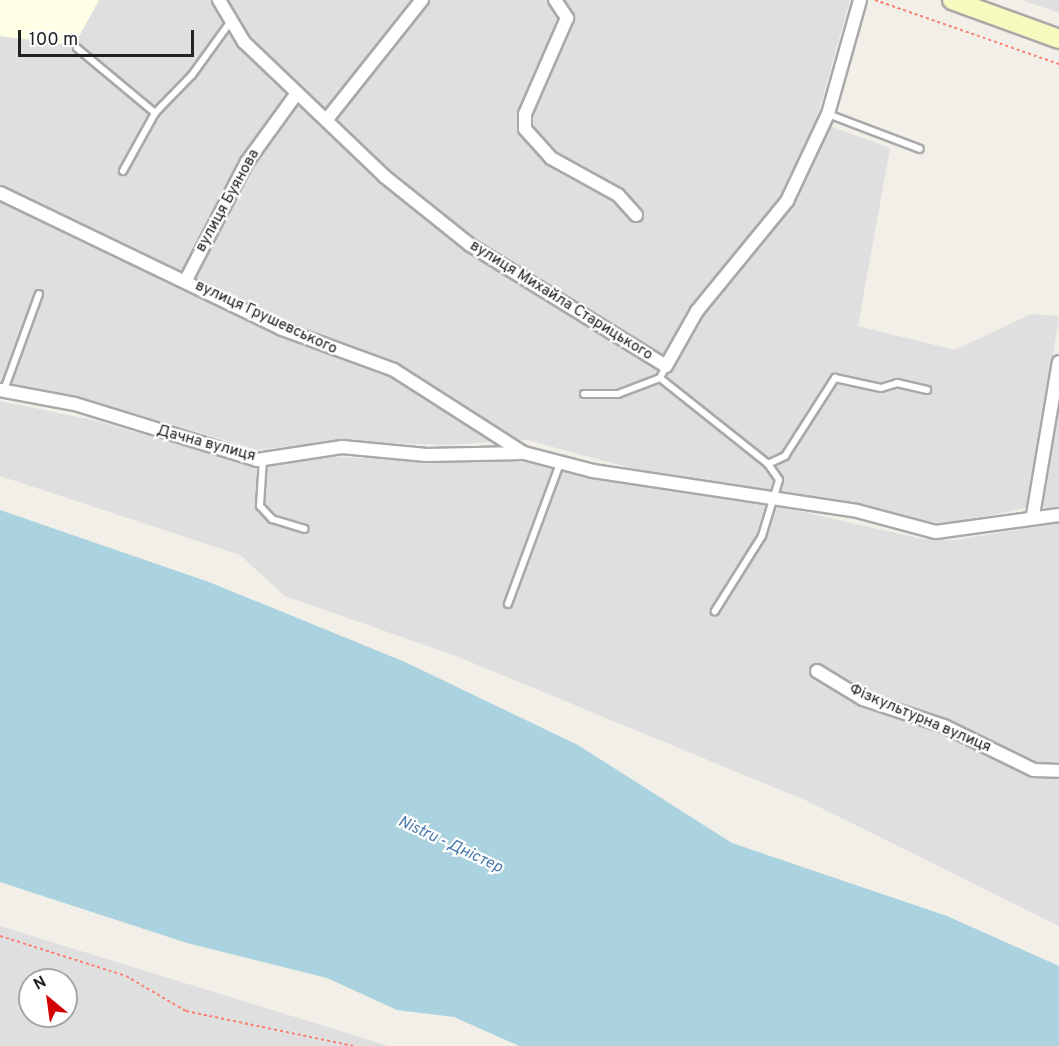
<!DOCTYPE html>
<meta charset="utf-8">
<style>
body{margin:0}
#map{position:relative;width:1059px;height:1046px;overflow:hidden;background:#f2efe9;font-family:Overpass,sans-serif}
div>[style]{position:absolute}
.residential>*{inset:0;background:#e0dfdf}
.education>*{inset:0;background:#ffffe5}
.water>*{inset:0;background:#aad3df}
.path>*{height:2px;margin-top:-1px;transform-origin:0;background:repeating-linear-gradient(90deg,#fa8072 0 3px,transparent 0 6px)}
.roads{filter:drop-shadow(2px 0 #a9a9a9) drop-shadow(-2px 0 #a9a9a9) drop-shadow(0 2px #a9a9a9) drop-shadow(0 -2px #a9a9a9)}
.lane>*{height:6px;margin:-3px;padding:0 3px;transform-origin:3px;border-radius:3px;background:#fff}
.street>*{height:12px;margin:-6px;padding:0 6px;transform-origin:6px;border-radius:6px;background:#fff}
.secondary>*{height:18px;margin:-9px;padding:0 9px;transform-origin:9px;border-radius:9px;background:#f7fabf}
span{translate:-50% -50%;white-space:nowrap;text-align:center;line-height:1.15;-webkit-text-stroke:4.5px #fff;paint-order:stroke}
.street-label{font-size:15px;color:#222}
.water-label{font-size:16px;color:#4a7aab;font-style:italic}
.north{position:absolute;left:18px;top:968px;width:60px;height:60px;box-sizing:border-box;background:#fff;border:2px solid #a7a7a7;border-radius:50%;rotate:331deg;font-size:16px;font-weight:700;line-height:24px;text-align:center;color:#222}
.north::after{content:'';display:block;margin:auto;width:21px;height:27px;background:#d40000;clip-path:polygon(50% 0,100% 100%,50% 72%,0 100%)}
.scale{position:absolute;left:18px;top:30px;width:176px;height:27px;box-sizing:border-box;border:3px solid #222;border-top:0;padding-left:8px;font-size:18px;line-height:21px;white-space:nowrap;color:#222;-webkit-text-stroke:4px #fff;paint-order:stroke}
</style>
<div id="map">
<div class="residential">
<i style="clip-path:polygon(99px 0,850px 0,816px 121px,890px 148px,858px 326px,955px 350px,1031px 314px,1059px 316px,1030px 507px,947px 524px,634px 469px,527px 440px,447px 445px,333px 441px,258px 450px,76px 396px,0 383px,0 36px,74px 45px)"></i>
<i style="clip-path:polygon(1022px 0,1059px 0,1059px 13px)"></i>
<i style="clip-path:polygon(1059px 395px,1059px 509px,1040px 507px)"></i>
<i style="clip-path:polygon(0 401px,93px 420px,258px 467px,334px 457px,547px 463px,751px 500px,922px 539px,956px 540px,1059px 523px,1059px 926px,807px 801px,456px 656px,285px 596px,240px 555px,0 476px)"></i>
<i style="clip-path:polygon(evenodd,0 926px,389px 1046px,0 1046px,0 926px,30px 980px,66px 980px,66px 1016px,30px 1016px,30px 980px)"></i>
</div>
<div class="education">
<i style="clip-path:polygon(0 0,99px 0,74px 45px,0 36px)"></i>
</div>
<div class="water">
<i style="clip-path:polygon(0 510px,209px 582px,405px 662px,578px 745px,732px 843px,947px 916px,1059px 966px,1059px 1046px,519px 1046px,454px 1017px,397px 1010px,327px 978px,187px 943px,0 882px)"></i>
</div>
<div class="path">
<i style="left:875px;top:0;width:195px;rotate:19.2deg"></i>
<i style="left:0;top:936px;width:132px;rotate:17.6deg"></i>
<i style="left:126px;top:976px;width:69px;rotate:30.3deg"></i>
<i style="left:186px;top:1011px;width:171px;rotate:11.8deg"></i>
</div>
<div class="roads">
<div class="lane">
<i style="left:77px;top:48px;width:102px;rotate:39.8deg"></i>
<i style="left:828px;top:114px;width:98px;rotate:20.8deg"></i>
<i style="left:123px;top:171px;width:66px;rotate:-61.1deg"></i>
<i style="left:155px;top:113px;width:53px;rotate:-45.8deg"></i>
<i style="left:192px;top:75px;width:67px;rotate:-54.2deg"></i>
<i style="left:660px;top:378px;width:138px;rotate:38.5deg"></i>
<i style="left:768px;top:464px;width:19px;rotate:55deg"></i>
<i style="left:779px;top:480px;width:59px;rotate:106.9deg"></i>
<i style="left:762px;top:536px;width:89px;rotate:122.1deg"></i>
<i style="left:4px;top:390px;width:102px;rotate:-70deg"></i>
<i style="left:584px;top:394px;width:34px"></i>
<i style="left:618px;top:394px;width:45px;rotate:-20.9deg"></i>
<i style="left:660px;top:378px;width:13px;rotate:-63deg"></i>
<i style="left:263px;top:459px;width:47px;rotate:93.7deg"></i>
<i style="left:260px;top:506px;width:18px;rotate:47deg"></i>
<i style="left:272px;top:519px;width:34px;rotate:17deg"></i>
<i style="left:768px;top:464px;width:19px;rotate:-25deg"></i>
<i style="left:785px;top:456px;width:93px;rotate:-57.3deg"></i>
<i style="left:835px;top:378px;width:47px;rotate:12.3deg"></i>
<i style="left:881px;top:388px;width:17px;rotate:-17deg"></i>
<i style="left:897px;top:383px;width:31px;rotate:13deg"></i>
<i style="left:508px;top:604px;width:153px;rotate:-69.7deg"></i>
</div>
<div class="street">
<i style="left:219px;top:0;width:49px;rotate:59.2deg"></i>
<i style="left:244px;top:42px;width:194px;rotate:43.7deg"></i>
<i style="left:384px;top:176px;width:110px;rotate:38.7deg"></i>
<i style="left:470px;top:245px;width:230px;rotate:31.7deg"></i>
<i style="left:666px;top:366px;width:63px;rotate:-60.6deg"></i>
<i style="left:697px;top:311px;width:142px;rotate:-50.7deg"></i>
<i style="left:787px;top:201px;width:96px;rotate:-64.8deg"></i>
<i style="left:828px;top:114px;width:118px;rotate:-74.3deg"></i>
<i style="left:555px;top:0;width:22px;rotate:56deg"></i>
<i style="left:567px;top:18px;width:105px;rotate:113.6deg"></i>
<i style="left:525px;top:114px;width:15px;rotate:90deg"></i>
<i style="left:525px;top:129px;width:39px;rotate:48deg"></i>
<i style="left:551px;top:158px;width:77px;rotate:28.9deg"></i>
<i style="left:618px;top:195px;width:27px;rotate:48deg"></i>
<i style="left:328px;top:118px;width:151px;rotate:-51.5deg"></i>
<i style="left:0;top:193px;width:313px;rotate:25.7deg"></i>
<i style="left:282px;top:329px;width:119px;rotate:20.1deg"></i>
<i style="left:394px;top:370px;width:154px;rotate:32.6deg"></i>
<i style="left:524px;top:453px;width:71px;rotate:14.6deg"></i>
<i style="left:593px;top:471px;width:267px;rotate:8.6deg"></i>
<i style="left:857px;top:511px;width:82px;rotate:14.9deg"></i>
<i style="left:936px;top:532px;width:124px;rotate:-7.9deg"></i>
<i style="left:186px;top:280px;width:133px;rotate:-62.7deg"></i>
<i style="left:247px;top:162px;width:82px;rotate:-54deg"></i>
<i style="left:0;top:390px;width:76px;rotate:10.6deg"></i>
<i style="left:75px;top:404px;width:190px;rotate:17.1deg"></i>
<i style="left:257px;top:460px;width:86px;rotate:-8.7deg"></i>
<i style="left:342px;top:447px;width:85px;rotate:5.4deg"></i>
<i style="left:427px;top:455px;width:97px;rotate:-1.2deg"></i>
<i style="left:1033px;top:515px;width:155px;rotate:-80.4deg"></i>
<i style="left:817px;top:671px;width:54px;rotate:31.3deg"></i>
<i style="left:863px;top:699px;width:85px;rotate:18.4deg"></i>
<i style="left:944px;top:726px;width:100px;rotate:26.1deg"></i>
<i style="left:1034px;top:770px;width:25px;rotate:2deg"></i>
</div>
<div class="secondary">
<i style="left:952px;top:0;width:114px;rotate:20deg"></i>
</div>
</div>
<div class="street-label">
<span style="left:228px;top:201px;rotate:-61deg">вулиця Буянова</span>
<span style="left:561px;top:301px;rotate:32deg">вулиця Михайла Старицького</span>
<span style="left:266px;top:318px;rotate:25deg">вулиця Грушевського</span>
<span style="left:206px;top:444px;rotate:15deg">Дачна вулиця</span>
<span style="left:920px;top:719px;rotate:23deg">Фізкультурна вулиця</span>
</div>
<div class="water-label">
<span style="left:450px;top:845px;rotate:25deg">Nistru - Дністер</span>
</div>
<div class="north">N</div>
<div class="scale">100 m</div>
</div>
